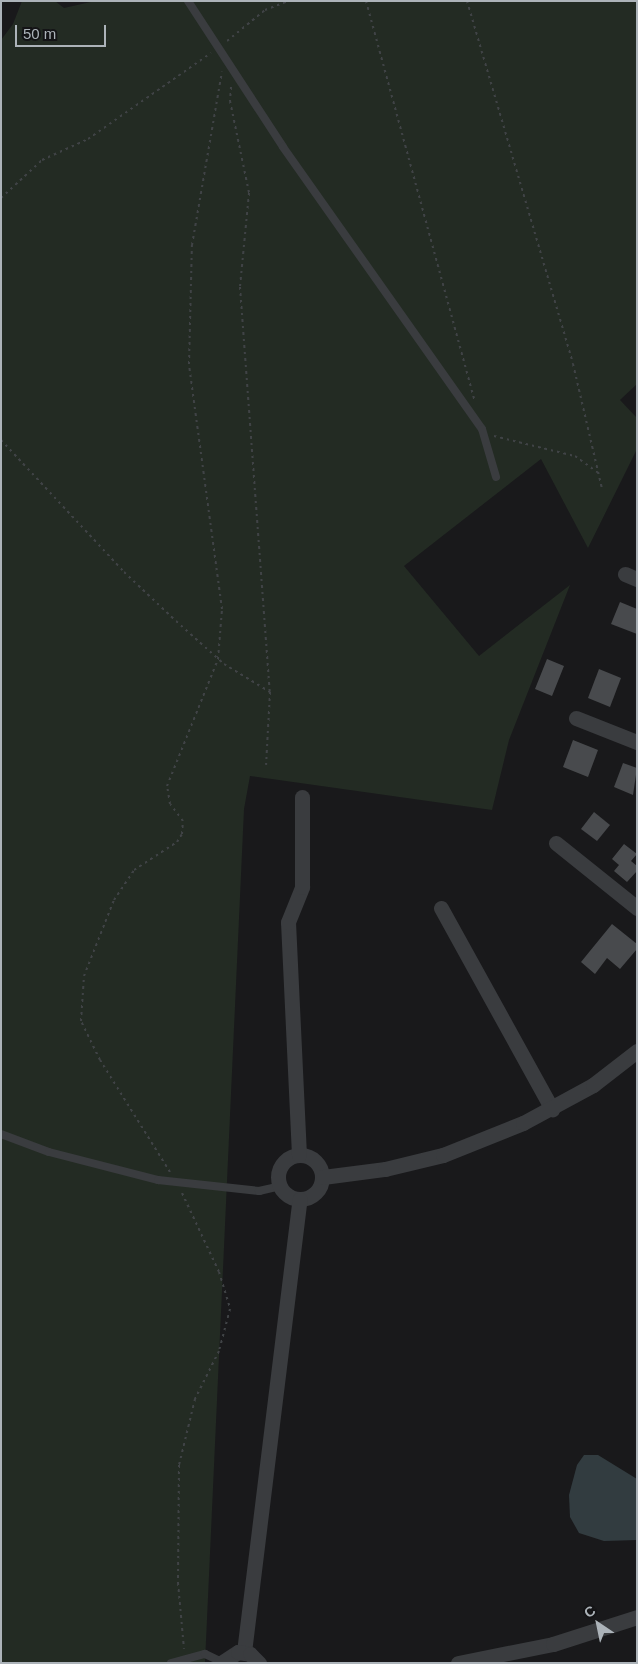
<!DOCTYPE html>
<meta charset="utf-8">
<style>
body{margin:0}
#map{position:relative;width:638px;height:1664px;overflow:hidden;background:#19191b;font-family:Helvetica,sans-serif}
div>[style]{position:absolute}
.green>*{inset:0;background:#232b23}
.water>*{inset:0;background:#323c40}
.building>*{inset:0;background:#484a4d}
.path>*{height:2px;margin-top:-1px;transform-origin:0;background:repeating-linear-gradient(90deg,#404346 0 2.5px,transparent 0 6.5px)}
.lane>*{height:8px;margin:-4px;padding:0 4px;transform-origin:4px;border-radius:4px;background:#3a3c3f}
.street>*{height:15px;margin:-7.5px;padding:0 7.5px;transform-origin:7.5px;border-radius:7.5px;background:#3a3c3f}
.street>.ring{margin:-7.5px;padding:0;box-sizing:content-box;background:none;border:15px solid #3a3c3f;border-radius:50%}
span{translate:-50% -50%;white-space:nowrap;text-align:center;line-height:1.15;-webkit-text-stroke:4.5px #141416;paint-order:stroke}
.frame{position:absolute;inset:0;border:2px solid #acb3b9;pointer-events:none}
.north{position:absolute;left:573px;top:1599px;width:50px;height:50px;-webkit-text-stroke:4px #141416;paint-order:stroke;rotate:326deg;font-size:14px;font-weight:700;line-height:20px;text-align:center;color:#acb3b9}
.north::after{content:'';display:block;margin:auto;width:18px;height:22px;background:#acb3b9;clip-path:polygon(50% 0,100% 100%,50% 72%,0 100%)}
.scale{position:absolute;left:15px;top:25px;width:91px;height:22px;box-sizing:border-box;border:2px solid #acb3b9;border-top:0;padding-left:6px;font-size:15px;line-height:18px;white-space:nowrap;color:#acb3b9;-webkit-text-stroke:4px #141416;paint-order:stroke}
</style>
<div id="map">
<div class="green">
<i style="clip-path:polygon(22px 1px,55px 1px,64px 8px,95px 1px,637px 1px,637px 384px,620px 400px,637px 418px,637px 449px,588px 548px,541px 459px,404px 566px,479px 656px,570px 585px,509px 740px,492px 810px,250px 776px,244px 809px,205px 1663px,1px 1663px,1px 40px,13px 24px)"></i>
</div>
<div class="water">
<i style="clip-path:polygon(584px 1455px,598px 1455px,637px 1479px,637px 1540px,604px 1541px,579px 1533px,570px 1517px,569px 1495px,577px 1465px)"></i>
</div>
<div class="building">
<i style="clip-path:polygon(620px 602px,637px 609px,637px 634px,611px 624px)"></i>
<i style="clip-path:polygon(547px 659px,564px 666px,552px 696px,535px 689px)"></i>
<i style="clip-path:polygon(599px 669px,621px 678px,610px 707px,588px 698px)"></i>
<i style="clip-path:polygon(573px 740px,598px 750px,588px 777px,563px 767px)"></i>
<i style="clip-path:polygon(623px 763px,637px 768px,633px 795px,614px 787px)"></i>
<i style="clip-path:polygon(594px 812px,610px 825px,597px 841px,581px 829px)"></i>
<i style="clip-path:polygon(624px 844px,637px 854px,631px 861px,637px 866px,637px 871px,627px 882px,614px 871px,619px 865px,612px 859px)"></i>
<i style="clip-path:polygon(612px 924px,637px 944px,637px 949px,620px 969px,607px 958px,595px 974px,581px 962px)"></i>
</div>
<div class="path">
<i style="left:366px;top:1px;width:415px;rotate:74.8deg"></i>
<i style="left:467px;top:1px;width:378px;rotate:73.7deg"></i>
<i style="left:573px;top:364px;width:128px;rotate:76.9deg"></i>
<i style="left:227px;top:41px;width:49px;rotate:-39.2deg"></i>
<i style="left:265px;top:10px;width:26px;rotate:-21deg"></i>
<i style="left:231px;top:87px;width:14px;rotate:94deg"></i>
<i style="left:230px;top:101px;width:94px;rotate:78.3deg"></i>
<i style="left:249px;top:193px;width:94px;rotate:95.5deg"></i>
<i style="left:240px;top:287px;width:406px;rotate:85.8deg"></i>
<i style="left:270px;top:692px;width:73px;rotate:93.1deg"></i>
<i style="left:1px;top:198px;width:56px;rotate:-42.8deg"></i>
<i style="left:42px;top:160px;width:51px;rotate:-24.5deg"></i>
<i style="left:88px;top:139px;width:150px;rotate:-35deg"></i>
<i style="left:494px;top:436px;width:83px;rotate:13.9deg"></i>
<i style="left:575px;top:456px;width:29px;rotate:36deg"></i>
<i style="left:1px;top:440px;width:180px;rotate:47deg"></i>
<i style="left:124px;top:572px;width:71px;rotate:43.3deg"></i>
<i style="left:176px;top:621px;width:64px;rotate:41.9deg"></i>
<i style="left:224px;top:664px;width:54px;rotate:31.3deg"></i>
<i style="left:170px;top:1172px;width:132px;rotate:-122deg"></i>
<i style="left:100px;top:1060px;width:43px;rotate:-116deg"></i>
<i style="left:81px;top:1021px;width:45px;rotate:-86.2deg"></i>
<i style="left:84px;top:976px;width:82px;rotate:-68.5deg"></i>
<i style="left:114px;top:900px;width:36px;rotate:-56deg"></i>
<i style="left:134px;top:870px;width:51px;rotate:-33.1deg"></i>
<i style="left:177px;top:842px;width:9px;rotate:-58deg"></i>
<i style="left:182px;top:834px;width:13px;rotate:-86deg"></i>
<i style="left:183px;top:821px;width:21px;rotate:-127deg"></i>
<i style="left:170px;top:804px;width:18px;rotate:-99deg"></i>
<i style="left:167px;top:786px;width:137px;rotate:-68.1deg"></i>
<i style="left:218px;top:659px;width:50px;rotate:-85.4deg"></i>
<i style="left:222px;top:609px;width:247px;rotate:-97.7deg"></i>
<i style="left:189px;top:364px;width:119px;rotate:-88.6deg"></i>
<i style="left:192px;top:245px;width:176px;rotate:-80.2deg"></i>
<i style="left:182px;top:1193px;width:87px;rotate:64.9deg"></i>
<i style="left:219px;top:1272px;width:39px;rotate:73deg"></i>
<i style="left:230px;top:1309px;width:43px;rotate:104.7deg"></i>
<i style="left:219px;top:1351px;width:54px;rotate:116.6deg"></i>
<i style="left:195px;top:1399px;width:68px;rotate:103.6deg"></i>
<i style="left:179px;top:1465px;width:118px;rotate:90.5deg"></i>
<i style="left:178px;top:1583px;width:66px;rotate:84.8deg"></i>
</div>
<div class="lane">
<i style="left:188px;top:1px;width:174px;rotate:56.9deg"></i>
<i style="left:283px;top:147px;width:345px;rotate:54.8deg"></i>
<i style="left:482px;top:429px;width:50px;rotate:73.7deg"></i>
<i style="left:1px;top:1134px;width:51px;rotate:20.6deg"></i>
<i style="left:49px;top:1152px;width:113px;rotate:14.4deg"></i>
<i style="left:158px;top:1180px;width:102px;rotate:6.2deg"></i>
<i style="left:259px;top:1191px;width:22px;rotate:-13deg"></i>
<i style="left:171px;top:1663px;width:35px;rotate:-15deg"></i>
<i style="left:205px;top:1654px;width:19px;rotate:25deg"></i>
</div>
<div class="street">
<i style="left:625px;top:574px;width:13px;rotate:23deg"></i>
<i style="left:576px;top:718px;width:66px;rotate:21.5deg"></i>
<i style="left:556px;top:843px;width:104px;rotate:38.7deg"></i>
<i style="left:441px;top:908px;width:230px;rotate:61.1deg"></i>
<i class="ring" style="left:278px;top:1155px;width:29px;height:29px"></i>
<i style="left:299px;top:1155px;width:233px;rotate:-92.7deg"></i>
<i style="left:288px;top:922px;width:38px;rotate:-68deg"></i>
<i style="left:302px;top:887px;width:90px;rotate:-90deg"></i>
<i style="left:323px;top:1177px;width:63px;rotate:-7.4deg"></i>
<i style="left:385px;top:1169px;width:60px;rotate:-13.6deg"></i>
<i style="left:443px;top:1155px;width:86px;rotate:-21.8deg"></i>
<i style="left:523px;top:1123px;width:80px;rotate:-28.5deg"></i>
<i style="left:593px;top:1085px;width:56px;rotate:-37.7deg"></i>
<i style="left:244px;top:1652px;width:456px;rotate:-83deg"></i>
<i style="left:221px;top:1663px;width:20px;rotate:-33deg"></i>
<i style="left:238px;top:1652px;width:12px;rotate:9deg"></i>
<i style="left:250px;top:1654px;width:13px;rotate:45deg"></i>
<i style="left:458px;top:1663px;width:97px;rotate:-11.3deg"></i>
<i style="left:553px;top:1644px;width:88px;rotate:-17.8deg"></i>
</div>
<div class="frame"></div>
<div class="north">С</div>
<div class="scale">50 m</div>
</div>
